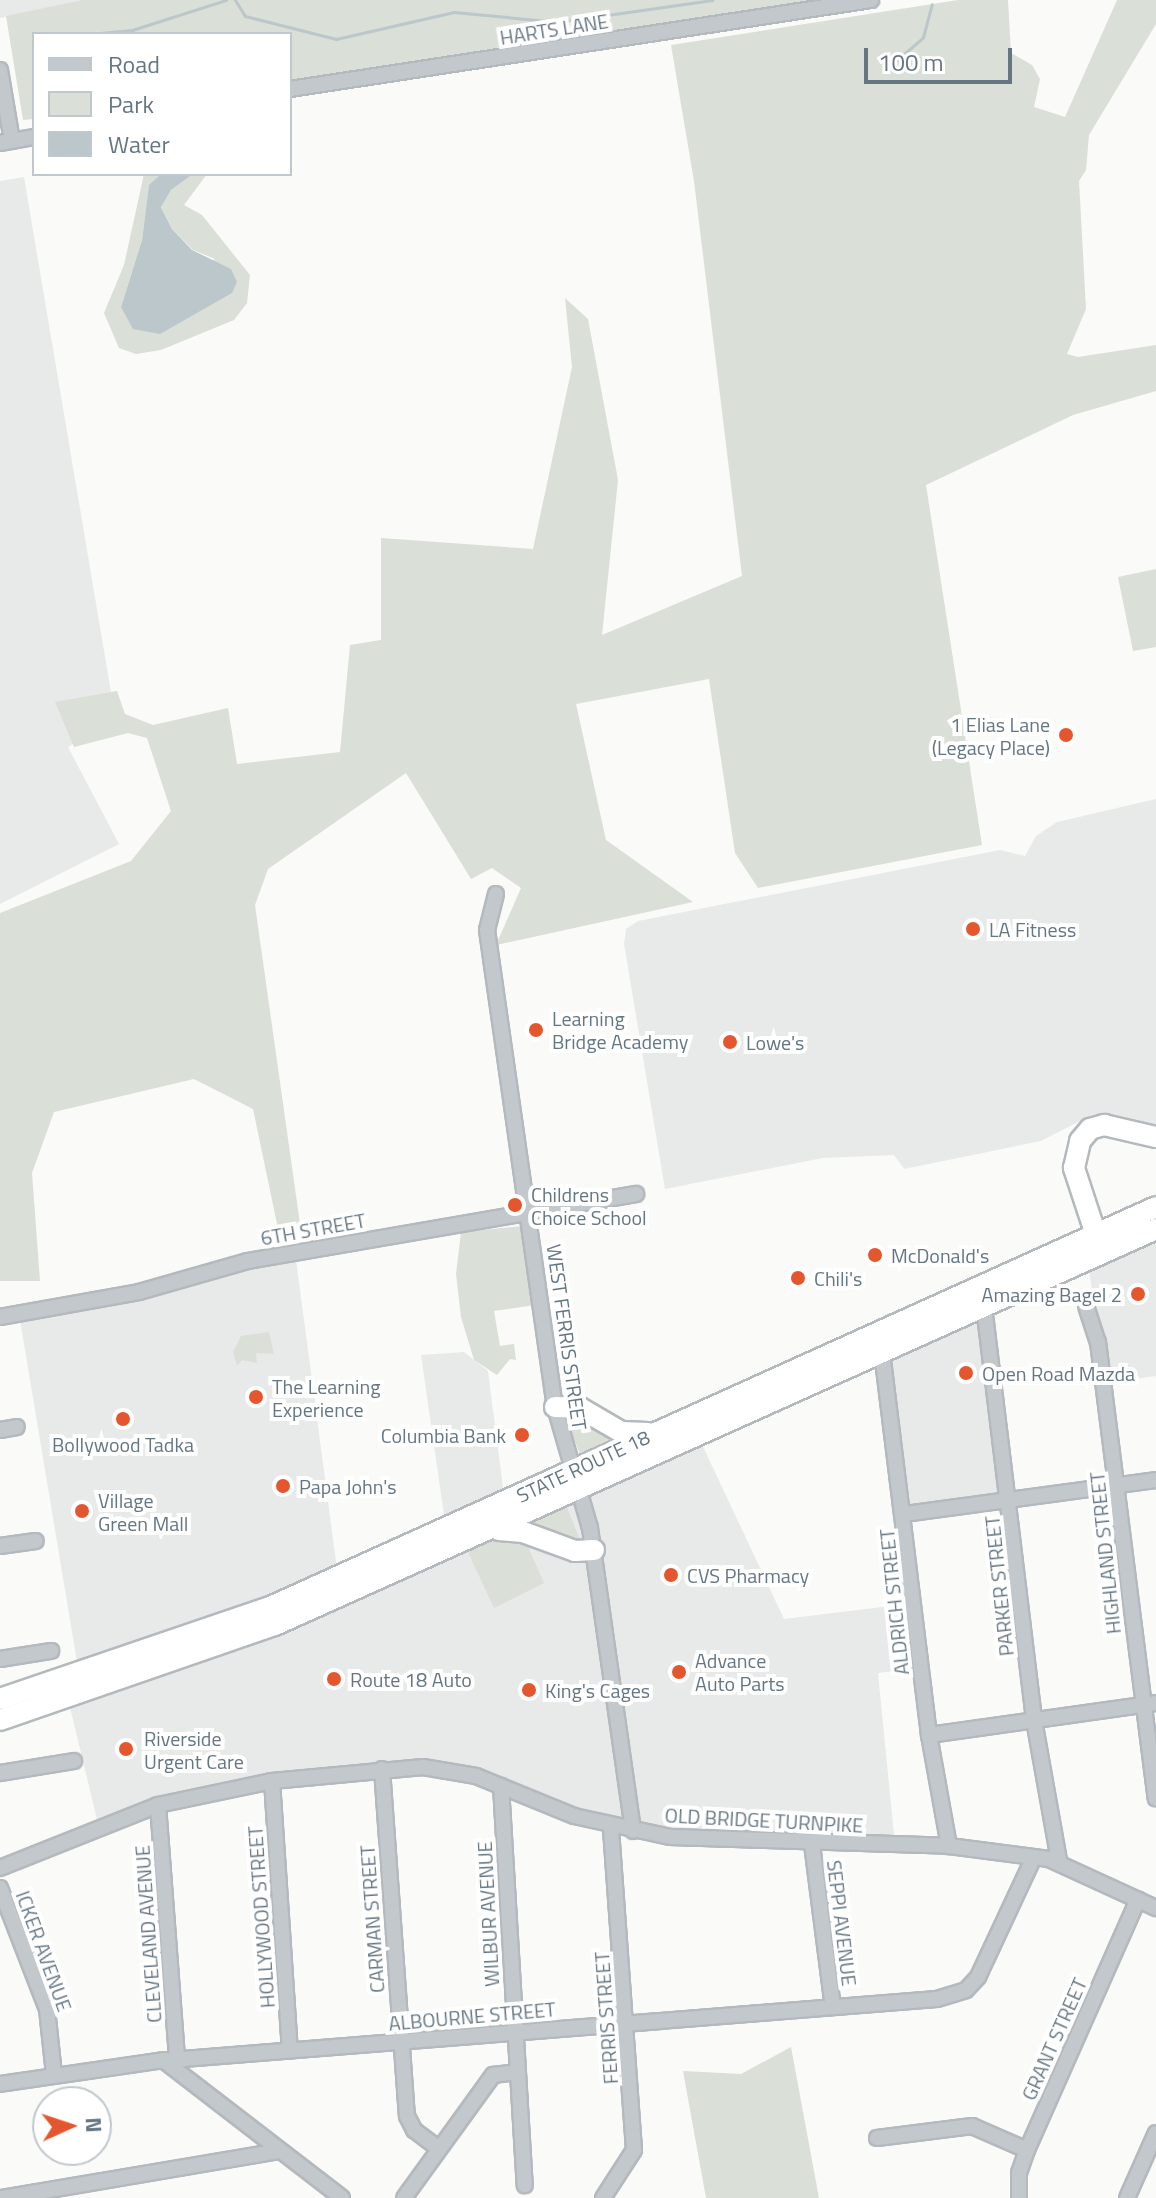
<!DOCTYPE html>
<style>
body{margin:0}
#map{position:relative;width:1156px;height:2198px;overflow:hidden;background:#fafaf8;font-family:"Titillium Web",sans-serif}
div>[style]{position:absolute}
.built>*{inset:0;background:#e8e9e9}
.green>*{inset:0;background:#dadfd7}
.water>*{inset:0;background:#bbc7cb}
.stream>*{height:3px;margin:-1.5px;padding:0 1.5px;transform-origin:1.5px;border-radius:1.5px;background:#bbc7cb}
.roads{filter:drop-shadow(2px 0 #b4b9bd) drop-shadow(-2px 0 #b4b9bd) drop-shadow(0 2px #b4b9bd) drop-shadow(0 -2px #b4b9bd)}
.minor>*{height:14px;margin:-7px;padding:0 7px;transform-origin:7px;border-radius:7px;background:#c3c8cc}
.highway>*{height:20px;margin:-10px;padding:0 10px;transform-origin:10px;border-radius:10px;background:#fff}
.dots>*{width:22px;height:22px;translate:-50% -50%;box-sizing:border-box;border:4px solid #fff;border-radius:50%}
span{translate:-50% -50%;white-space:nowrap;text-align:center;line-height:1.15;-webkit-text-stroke:8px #fff;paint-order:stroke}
.street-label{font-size:20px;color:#657683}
.poi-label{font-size:20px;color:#657683}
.right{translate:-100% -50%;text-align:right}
.left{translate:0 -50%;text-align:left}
.legend{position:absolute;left:32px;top:32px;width:260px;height:144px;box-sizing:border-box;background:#fff;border:2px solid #c1c8cd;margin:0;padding:10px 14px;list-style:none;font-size:24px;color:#657683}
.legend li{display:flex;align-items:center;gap:16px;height:40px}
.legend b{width:40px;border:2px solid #c1c8cd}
.north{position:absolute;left:32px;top:2086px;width:80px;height:80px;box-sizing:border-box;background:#fff;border:2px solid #c1c8cd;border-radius:50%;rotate:87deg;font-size:22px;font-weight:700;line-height:32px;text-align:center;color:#657683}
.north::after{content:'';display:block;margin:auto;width:28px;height:36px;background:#e4572e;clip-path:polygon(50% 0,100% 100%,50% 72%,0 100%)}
.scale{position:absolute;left:864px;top:48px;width:148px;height:36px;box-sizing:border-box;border:4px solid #657683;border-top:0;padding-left:10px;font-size:24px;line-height:28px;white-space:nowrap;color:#657683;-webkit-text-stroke:6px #fff;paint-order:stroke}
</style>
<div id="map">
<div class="built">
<i style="clip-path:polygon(0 0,82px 0,0 18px)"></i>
<i style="clip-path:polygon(24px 177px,115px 716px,68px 747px,119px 844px,0 904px,0 181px)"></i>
<i style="clip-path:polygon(1156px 799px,1156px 1137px,1082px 1120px,1041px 1141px,904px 1169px,894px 1155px,823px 1158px,665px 1189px,624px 944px,626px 929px,638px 921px,1000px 850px,1025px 856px,1036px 836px,1057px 822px)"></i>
<i style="clip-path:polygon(1156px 1229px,1156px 1376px,1104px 1383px,1088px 1260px)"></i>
<i style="clip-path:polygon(295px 1252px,338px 1577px,79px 1674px,19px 1314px)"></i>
<i style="clip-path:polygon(984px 1306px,1010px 1503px,905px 1514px,882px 1352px)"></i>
<i style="clip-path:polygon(464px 1352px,488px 1371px,505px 1503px,446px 1529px,421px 1355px)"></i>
<i style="clip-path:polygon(698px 1436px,784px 1619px,915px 1603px,922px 1668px,878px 1673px,895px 1845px,633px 1831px,456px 1771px,272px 1781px,99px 1828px,68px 1699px)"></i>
</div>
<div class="green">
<i style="clip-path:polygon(82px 0,871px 0,290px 88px,290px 34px,34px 34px,34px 119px,23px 120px,6px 16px)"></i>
<i style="clip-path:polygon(958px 0,1008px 0,1011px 53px,1032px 65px,1040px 79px,1034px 107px,1065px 117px,1117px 0,1156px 0,1156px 24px,1089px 135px,1086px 170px,1079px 181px,1086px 309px,1067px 354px,1078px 357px,1156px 345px,1156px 391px,1073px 415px,926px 485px,982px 845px,758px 888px,735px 853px,709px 679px,576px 704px,606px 840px,693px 902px,496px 945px,521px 888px,492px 868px,471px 879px,406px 773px,268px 869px,255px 905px,302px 1238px,281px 1243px,253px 1109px,194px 1079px,54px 1112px,32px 1173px,40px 1281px,0 1281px,0 913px,131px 861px,171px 811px,147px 738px,128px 733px,74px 747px,55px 702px,117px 691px,125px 714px,153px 725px,228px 708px,237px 764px,340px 752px,350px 645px,381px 640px,381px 538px,533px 549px,572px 367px,565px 298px,588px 319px,618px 480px,602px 635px,742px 576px,694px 181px,671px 45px)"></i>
<i style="clip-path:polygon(144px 174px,161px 174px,149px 186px,142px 240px,121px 307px,215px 259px,193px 250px,172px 229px,161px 206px,171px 190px,193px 174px,207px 174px,184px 205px,202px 215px,250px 275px,247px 303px,234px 320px,161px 350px,136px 354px,119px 348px,104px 313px,124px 265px)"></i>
<i style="clip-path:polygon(1156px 569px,1156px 647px,1133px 651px,1118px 577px)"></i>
<i style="clip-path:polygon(523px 1226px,535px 1305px,494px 1311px,500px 1346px,514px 1344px,516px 1360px,510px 1359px,497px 1375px,474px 1360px,461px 1317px,456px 1274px,461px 1232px)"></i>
<i style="clip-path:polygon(269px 1332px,274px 1354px,256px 1353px,257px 1363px,242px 1360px,237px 1366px,233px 1352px,241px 1336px)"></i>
<i style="clip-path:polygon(571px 1411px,621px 1438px,581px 1457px,565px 1416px)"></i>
<i style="clip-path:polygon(566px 1505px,581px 1542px,527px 1525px,531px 1521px)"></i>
<i style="clip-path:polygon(507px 1535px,538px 1545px,529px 1549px,544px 1583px,494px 1608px,467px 1550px)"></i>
<i style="clip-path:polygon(791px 2047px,819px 2198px,706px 2198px,683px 2071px,741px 2074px)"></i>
</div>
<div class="water">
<i style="clip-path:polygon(161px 174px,193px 174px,171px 190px,161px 207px,172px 229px,192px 250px,231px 269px,237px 282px,232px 293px,160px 334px,133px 329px,121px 307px,142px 240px,149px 185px)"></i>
</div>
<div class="stream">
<i style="left:235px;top:0;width:19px;rotate:58deg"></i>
<i style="left:245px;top:16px;width:94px;rotate:14.2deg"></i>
<i style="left:336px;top:39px;width:121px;rotate:-12.9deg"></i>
<i style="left:454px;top:12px;width:104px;rotate:5.5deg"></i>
<i style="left:558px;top:22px;width:156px;rotate:-8.1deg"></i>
<i style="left:90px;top:34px;width:42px;rotate:-5.4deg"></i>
<i style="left:134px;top:34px;width:4px;rotate:-117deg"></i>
<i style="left:132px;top:30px;width:99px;rotate:-17.7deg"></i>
<i style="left:897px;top:60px;width:35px;rotate:-41deg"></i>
<i style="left:923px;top:37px;width:34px;rotate:-75deg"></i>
</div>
<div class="roads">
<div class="minor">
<i style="left:0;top:70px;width:72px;rotate:80.4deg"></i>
<i style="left:290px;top:89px;width:588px;rotate:-8.71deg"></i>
<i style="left:0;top:143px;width:35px;rotate:-10deg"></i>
<i style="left:496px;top:894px;width:37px;rotate:104deg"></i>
<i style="left:487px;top:930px;width:482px;rotate:81.9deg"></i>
<i style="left:555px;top:1407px;width:126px;rotate:73.9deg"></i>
<i style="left:590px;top:1528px;width:306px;rotate:81.9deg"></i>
<i style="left:984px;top:1306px;width:417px;rotate:83.1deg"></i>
<i style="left:1034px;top:1720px;width:143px;rotate:79.9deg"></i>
<i style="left:1086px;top:1306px;width:38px;rotate:72deg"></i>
<i style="left:1098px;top:1342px;width:460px;rotate:82.8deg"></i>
<i style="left:0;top:1317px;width:141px;rotate:-10.2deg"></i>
<i style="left:139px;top:1292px;width:113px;rotate:-15.9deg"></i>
<i style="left:248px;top:1261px;width:394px;rotate:-9.8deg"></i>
<i style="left:882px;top:1352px;width:386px;rotate:83deg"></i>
<i style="left:929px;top:1735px;width:113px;rotate:79.8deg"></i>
<i style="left:0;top:1430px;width:17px;rotate:-10deg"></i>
<i style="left:905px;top:1514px;width:253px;rotate:-7.7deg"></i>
<i style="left:0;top:1546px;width:36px;rotate:-8deg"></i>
<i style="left:0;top:1659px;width:52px;rotate:-8.9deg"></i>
<i style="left:929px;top:1735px;width:229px;rotate:-8deg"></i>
<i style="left:382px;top:1769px;width:348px;rotate:85.9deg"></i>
<i style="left:407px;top:2116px;width:16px;rotate:63deg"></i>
<i style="left:414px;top:2130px;width:31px;rotate:37deg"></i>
<i style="left:0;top:1773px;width:75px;rotate:-9.2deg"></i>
<i style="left:272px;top:1781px;width:270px;rotate:86.2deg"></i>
<i style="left:501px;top:1786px;width:400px;rotate:86.6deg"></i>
<i style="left:158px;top:1805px;width:255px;rotate:85.7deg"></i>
<i style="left:812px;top:1844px;width:164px;rotate:82.7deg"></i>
<i style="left:0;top:1868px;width:170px;rotate:-21.7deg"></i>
<i style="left:158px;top:1805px;width:116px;rotate:-11.9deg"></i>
<i style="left:272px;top:1781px;width:152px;rotate:-5.3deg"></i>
<i style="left:423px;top:1767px;width:54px;rotate:9.6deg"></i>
<i style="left:476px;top:1776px;width:106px;rotate:22.2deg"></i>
<i style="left:574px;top:1816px;width:98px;rotate:12.3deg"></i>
<i style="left:670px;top:1837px;width:279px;rotate:1.8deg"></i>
<i style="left:949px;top:1846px;width:101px;rotate:7.4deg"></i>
<i style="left:1049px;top:1859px;width:118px;rotate:24.6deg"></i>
<i style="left:0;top:1888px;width:130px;rotate:68.8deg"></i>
<i style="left:47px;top:2009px;width:66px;rotate:83.9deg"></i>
<i style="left:163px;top:2060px;width:226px;rotate:37.6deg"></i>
<i style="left:0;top:2084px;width:160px;rotate:-8.3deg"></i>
<i style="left:158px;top:2061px;width:781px;rotate:-4.55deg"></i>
<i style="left:937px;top:1999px;width:30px;rotate:-17deg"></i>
<i style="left:966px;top:1990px;width:18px;rotate:-47deg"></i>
<i style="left:978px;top:1977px;width:132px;rotate:-65deg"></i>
<i style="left:877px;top:2138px;width:96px;rotate:-7.2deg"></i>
<i style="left:972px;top:2126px;width:60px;rotate:23.6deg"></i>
<i style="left:2px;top:2198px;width:282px;rotate:-9.6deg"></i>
<i style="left:404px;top:2198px;width:152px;rotate:-54.1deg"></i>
<i style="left:493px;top:2075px;width:24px;rotate:-7deg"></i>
<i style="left:603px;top:2198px;width:57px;rotate:-57.1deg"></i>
<i style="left:634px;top:2150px;width:325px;rotate:-94.1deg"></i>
<i style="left:1019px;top:2198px;width:25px;rotate:-90deg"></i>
<i style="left:1019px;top:2173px;width:24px;rotate:-71deg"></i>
<i style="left:1027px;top:2150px;width:274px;rotate:-66.1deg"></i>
<i style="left:1127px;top:2198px;width:71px;rotate:-66deg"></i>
</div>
<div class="highway">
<i style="left:1104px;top:1241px;width:10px;rotate:-143deg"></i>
<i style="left:1096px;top:1235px;width:71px;rotate:-108.2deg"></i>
<i style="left:1074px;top:1168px;width:28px;rotate:-77deg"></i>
<i style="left:1080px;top:1141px;width:16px;rotate:-50deg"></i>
<i style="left:1090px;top:1129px;width:15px;rotate:-16deg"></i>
<i style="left:1104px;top:1125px;width:53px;rotate:13deg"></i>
<i style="left:555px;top:1407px;width:25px;rotate:2deg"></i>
<i style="left:580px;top:1408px;width:48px;rotate:30.3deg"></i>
<i style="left:621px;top:1432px;width:27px;rotate:2deg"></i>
<i style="left:499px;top:1530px;width:24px;rotate:5deg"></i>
<i style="left:523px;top:1532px;width:55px;rotate:20.1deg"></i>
<i style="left:575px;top:1551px;width:19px;rotate:-3deg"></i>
<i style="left:0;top:1699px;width:283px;rotate:-18.8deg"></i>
<i style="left:268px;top:1608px;width:974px;rotate:-24.3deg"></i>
<i style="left:0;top:1720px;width:291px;rotate:-19.1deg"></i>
<i style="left:275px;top:1625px;width:966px;rotate:-24.2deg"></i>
</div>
</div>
<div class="dots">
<i style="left:1066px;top:735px;background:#e4572e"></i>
<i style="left:973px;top:929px;background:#e4572e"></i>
<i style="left:536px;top:1030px;background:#e4572e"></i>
<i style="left:730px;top:1042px;background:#e4572e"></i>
<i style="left:515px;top:1205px;background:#e4572e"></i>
<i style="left:875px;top:1255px;background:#e4572e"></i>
<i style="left:798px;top:1278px;background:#e4572e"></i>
<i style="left:1138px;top:1294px;background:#e4572e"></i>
<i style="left:966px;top:1373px;background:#e4572e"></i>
<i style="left:256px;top:1397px;background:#e4572e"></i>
<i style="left:123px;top:1419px;background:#e4572e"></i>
<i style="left:522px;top:1435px;background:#e4572e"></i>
<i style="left:283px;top:1486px;background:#e4572e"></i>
<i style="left:82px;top:1511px;background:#e4572e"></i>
<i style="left:671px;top:1575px;background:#e4572e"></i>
<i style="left:679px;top:1672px;background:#e4572e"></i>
<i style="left:334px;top:1679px;background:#e4572e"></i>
<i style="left:529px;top:1690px;background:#e4572e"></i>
<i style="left:126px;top:1749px;background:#e4572e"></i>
</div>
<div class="street-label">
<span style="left:554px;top:29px;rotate:-9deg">HARTS LANE</span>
<span style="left:313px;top:1229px;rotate:-10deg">6TH STREET</span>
<span style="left:567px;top:1337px;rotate:82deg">WEST FERRIS STREET</span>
<span style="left:583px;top:1466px;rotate:-25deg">STATE ROUTE 18</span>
<span style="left:1105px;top:1553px;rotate:-96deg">HIGHLAND STREET</span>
<span style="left:999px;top:1586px;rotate:-96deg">PARKER STREET</span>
<span style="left:894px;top:1602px;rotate:-96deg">ALDRICH STREET</span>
<span style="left:764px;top:1820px;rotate:3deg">OLD BRIDGE TURNPIKE</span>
<span style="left:488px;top:1914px;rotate:-93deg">WILBUR AVENUE</span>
<span style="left:261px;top:1917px;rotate:-94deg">HOLLYWOOD STREET</span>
<span style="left:372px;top:1919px;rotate:-94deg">CARMAN STREET</span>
<span style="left:842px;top:1923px;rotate:83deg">SEPPI AVENUE</span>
<span style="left:148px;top:1934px;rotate:-94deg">CLEVELAND AVENUE</span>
<span style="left:44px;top:1951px;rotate:70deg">ICKER AVENUE</span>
<span style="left:472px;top:2016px;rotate:-5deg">ALBOURNE STREET</span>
<span style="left:606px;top:2018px;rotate:-94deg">FERRIS STREET</span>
<span style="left:1054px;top:2039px;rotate:-66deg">GRANT STREET</span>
</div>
<div class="poi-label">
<span class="right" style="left:1050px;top:736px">1 Elias Lane<br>(Legacy Place)</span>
<span class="left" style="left:989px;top:929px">LA Fitness</span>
<span class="left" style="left:552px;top:1030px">Learning<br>Bridge Academy</span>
<span class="left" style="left:746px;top:1042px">Lowe's</span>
<span class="left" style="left:531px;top:1206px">Childrens<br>Choice School</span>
<span class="left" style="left:891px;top:1255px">McDonald's</span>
<span class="left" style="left:814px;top:1278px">Chili's</span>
<span class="right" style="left:1122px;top:1294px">Amazing Bagel 2</span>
<span class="left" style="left:982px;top:1373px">Open Road Mazda</span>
<span class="left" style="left:272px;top:1398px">The Learning<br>Experience</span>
<span class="right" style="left:506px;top:1435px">Columbia Bank</span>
<span style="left:123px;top:1444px">Bollywood Tadka</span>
<span class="left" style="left:299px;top:1486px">Papa John's</span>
<span class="left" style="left:98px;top:1512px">Village<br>Green Mall</span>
<span class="left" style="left:687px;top:1575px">CVS Pharmacy</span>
<span class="left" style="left:695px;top:1672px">Advance<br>Auto Parts</span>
<span class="left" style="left:350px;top:1679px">Route 18 Auto</span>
<span class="left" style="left:545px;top:1690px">King's Cages</span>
<span class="left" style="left:144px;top:1750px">Riverside<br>Urgent Care</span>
</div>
<ul class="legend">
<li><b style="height:10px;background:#c3c8cc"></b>Road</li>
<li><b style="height:22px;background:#dadfd7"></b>Park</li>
<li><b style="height:22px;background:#bbc7cb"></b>Water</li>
</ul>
<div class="north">N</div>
<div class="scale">100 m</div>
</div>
